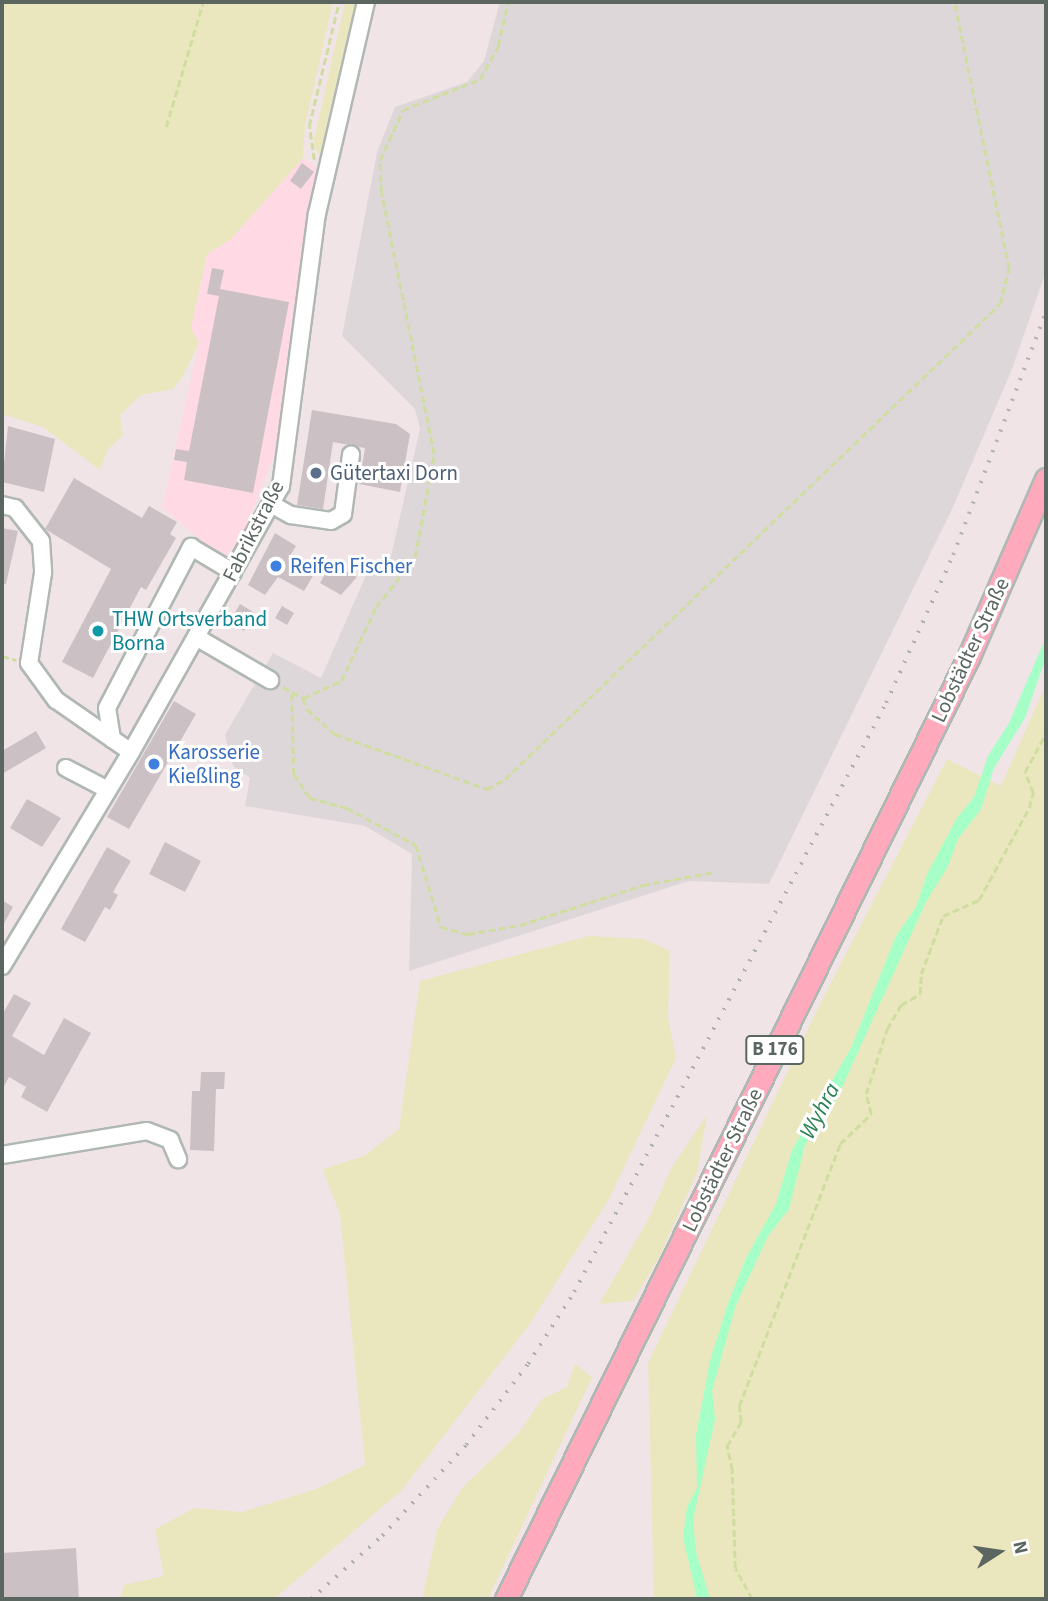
<!DOCTYPE html>
<meta charset="utf-8">
<style>
body{margin:0}
#map{position:relative;width:1048px;height:1601px;overflow:hidden;background:#f0e4e7;font-family:"Source Sans 3",sans-serif}
div>[style]{position:absolute}
.commercial>*{inset:0;background:#ffdae5}
.industrial>*{inset:0;background:#ded7d9}
.green>*{inset:0;background:#eae7be}
.water>*{inset:0;background:#a5ffc7}
.building>*{inset:0;background:#cbc1c4}
.path>*{height:2.5px;margin-top:-1.25px;transform-origin:0;background:repeating-linear-gradient(90deg,#d0dda0 0 7px,transparent 0 10.5px)}
.roads{filter:drop-shadow(2px 0 #b0b8b4) drop-shadow(-2px 0 #b0b8b4) drop-shadow(0 2px #b0b8b4) drop-shadow(0 -2px #b0b8b4)}
.minor>*{height:16px;margin:-8px;padding:0 8px;transform-origin:8px;border-radius:8px;background:#fff}
.major>*{height:21px;margin:-10.5px;padding:0 10.5px;transform-origin:10.5px;border-radius:10.5px;background:#ffaabc}
.rail>*{height:3.5px;margin-top:-1.75px;transform-origin:0;background:repeating-linear-gradient(90deg,#afb1b0 0 2px,transparent 0 11px)}
.dots>*{width:19px;height:19px;translate:-50% -50%;box-sizing:border-box;border:4px solid #fff;border-radius:50%}
span{translate:-50% -50%;white-space:nowrap;text-align:center;line-height:1.15;-webkit-text-stroke:6px #fff;paint-order:stroke}
.shield-label span{padding:2px 5px;background:#fff;border:2px solid;border-radius:5px;-webkit-text-stroke-width:0}
.shield-label{font-size:19px;color:#5c6661;font-weight:700}
.service-label{font-size:21px;color:#4e5e75}
.left{translate:0 -50%;text-align:left}
.street-label{font-size:21px;color:#5c6661}
.shop-label{font-size:21px;color:#366cbe}
.culture-label{font-size:21px;color:#0d838f}
.water-label{font-size:23px;color:#2b8253;font-style:italic}
.frame{position:absolute;inset:0;border:4px solid #5c6661;pointer-events:none}
.north{position:absolute;left:964px;top:1517px;width:70px;height:70px;-webkit-text-stroke:5px #fff;paint-order:stroke;rotate:78deg;font-size:19px;font-weight:700;line-height:28px;text-align:center;color:#5c6661}
.north::after{content:'';display:block;margin:auto;width:24px;height:32px;background:#5c6661;clip-path:polygon(50% 0,100% 100%,50% 72%,0 100%)}
</style>
<div id="map">
<div class="commercial">
<i style="clip-path:polygon(303px 158px,320px 170px,303px 304px,277px 448px,249px 519px,252px 522px,230px 563px,162px 508px,199px 343px,191px 328px,207px 254px,231px 239px)"></i>
</div>
<div class="industrial">
<i style="clip-path:polygon(500px 2px,1046px 2px,1046px 271px,1012px 369px,954px 505px,769px 884px,689px 881px,409px 971px,412px 854px,365px 826px,245px 806px,250px 778px,233px 766px,225px 735px,273px 653px,321px 678px,371px 564px,389px 565px,420px 429px,415px 409px,342px 336px,377px 152px,395px 107px,467px 82px,484px 61px)"></i>
</div>
<div class="green">
<i style="clip-path:polygon(2px 2px,333px 2px,305px 126px,303px 158px,231px 239px,207px 254px,191px 328px,199px 343px,183px 376px,173px 389px,141px 395px,120px 415px,123px 435px,108px 449px,100px 470px,43px 427px,2px 414px)"></i>
<i style="clip-path:polygon(345px 2px,359px 2px,327px 122px,324px 154px,320px 157px,313px 144px)"></i>
<i style="clip-path:polygon(1046px 684px,1046px 1599px,654px 1599px,648px 1363px,819px 1006px,947px 759px,1001px 786px)"></i>
<i style="clip-path:polygon(589px 936px,644px 939px,670px 951px,668px 1017px,676px 1058px,609px 1199px,529px 1325px,401px 1491px,274px 1599px,120px 1599px,124px 1585px,164px 1576px,155px 1529px,195px 1508px,242px 1512px,319px 1488px,365px 1465px,340px 1215px,323px 1169px,364px 1156px,399px 1129px,420px 981px)"></i>
<i style="clip-path:polygon(707px 1115px,697px 1173px,659px 1257px,633px 1301px,599px 1304px,647px 1222px,672px 1167px)"></i>
<i style="clip-path:polygon(575px 1364px,592px 1377px,488px 1599px,422px 1599px,437px 1530px,462px 1488px,519px 1433px,542px 1399px,567px 1387px)"></i>
</div>
<div class="water">
<i style="clip-path:polygon(1046px 637px,1046px 657px,1025px 718px,994px 768px,981px 809px,958px 839px,948px 866px,925px 904px,838px 1096px,805px 1145px,789px 1209px,768px 1236px,736px 1305px,712px 1391px,715px 1419px,693px 1520px,696px 1552px,710px 1599px,697px 1599px,683px 1537px,687px 1507px,697px 1488px,696px 1435px,710px 1361px,728px 1303px,746px 1258px,776px 1204px,792px 1150px,851px 1048px,896px 936px,916px 907px,927px 874px,957px 818px,974px 797px,988px 756px,1009px 723px)"></i>
</div>
<div class="building">
<i style="clip-path:polygon(302px 163px,314px 172px,301px 189px,290px 181px)"></i>
<i style="clip-path:polygon(212px 268px,224px 270px,220px 289px,289px 302px,253px 493px,184px 480px,187px 462px,174px 460px,176px 449px,189px 451px,219px 296px,207px 294px)"></i>
<i style="clip-path:polygon(312px 410px,396px 424px,410px 434px,400px 492px,359px 484px,365px 448px,333px 442px,323px 509px,297px 505px)"></i>
<i style="clip-path:polygon(8px 426px,55px 439px,44px 492px,2px 482px)"></i>
<i style="clip-path:polygon(74px 478px,142px 518px,149px 506px,177px 522px,170px 534px,176px 538px,146px 590px,141px 587px,93px 678px,62px 662px,111px 569px,45px 529px)"></i>
<i style="clip-path:polygon(2px 528px,18px 531px,6px 584px,2px 584px)"></i>
<i style="clip-path:polygon(275px 533px,296px 546px,288px 559px,314px 574px,304px 591px,278px 577px,265px 595px,248px 585px)"></i>
<i style="clip-path:polygon(331px 563px,357px 577px,341px 595px,320px 583px)"></i>
<i style="clip-path:polygon(240px 604px,255px 613px,244px 631px,229px 622px)"></i>
<i style="clip-path:polygon(282px 606px,294px 613px,287px 625px,275px 618px)"></i>
<i style="clip-path:polygon(174px 701px,196px 714px,129px 829px,107px 817px)"></i>
<i style="clip-path:polygon(36px 731px,46px 748px,2px 774px,2px 751px)"></i>
<i style="clip-path:polygon(27px 799px,61px 818px,42px 847px,10px 828px)"></i>
<i style="clip-path:polygon(165px 842px,201px 861px,185px 892px,149px 874px)"></i>
<i style="clip-path:polygon(107px 847px,131px 861px,113px 892px,118px 895px,110px 910px,105px 907px,85px 942px,61px 929px)"></i>
<i style="clip-path:polygon(2px 900px,13px 907px,2px 927px)"></i>
<i style="clip-path:polygon(14px 994px,31px 1003px,12px 1036px,44px 1055px,64px 1018px,91px 1033px,47px 1112px,21px 1097px,26px 1087px,9px 1077px,2px 1090px,2px 1015px)"></i>
<i style="clip-path:polygon(201px 1072px,225px 1072px,224px 1089px,216px 1089px,214px 1151px,190px 1150px,192px 1091px,200px 1091px)"></i>
<i style="clip-path:polygon(76px 1548px,79px 1599px,2px 1599px,2px 1553px)"></i>
</div>
<div class="path">
<i style="left:166px;top:127px;width:130px;rotate:-73.5deg"></i>
<i style="left:314px;top:160px;width:34px;rotate:-98deg"></i>
<i style="left:309px;top:126px;width:128px;rotate:-76.4deg"></i>
<i style="left:2px;top:656px;width:15px;rotate:16deg"></i>
<i style="left:283px;top:687px;width:23px;rotate:29deg"></i>
<i style="left:303px;top:698px;width:12px;rotate:70deg"></i>
<i style="left:307px;top:709px;width:38px;rotate:42deg"></i>
<i style="left:335px;top:734px;width:162px;rotate:19.9deg"></i>
<i style="left:487px;top:789px;width:21px;rotate:-29deg"></i>
<i style="left:505px;top:779px;width:686px;rotate:-43.82deg"></i>
<i style="left:1000px;top:304px;width:36px;rotate:-76deg"></i>
<i style="left:1009px;top:269px;width:273px;rotate:-101.6deg"></i>
<i style="left:292px;top:694px;width:80px;rotate:88.6deg"></i>
<i style="left:294px;top:774px;width:29px;rotate:56deg"></i>
<i style="left:310px;top:798px;width:38px;rotate:15deg"></i>
<i style="left:347px;top:808px;width:78px;rotate:28.2deg"></i>
<i style="left:416px;top:845px;width:86px;rotate:73deg"></i>
<i style="left:441px;top:927px;width:28px;rotate:15deg"></i>
<i style="left:468px;top:934px;width:53px;rotate:-9.8deg"></i>
<i style="left:520px;top:925px;width:129px;rotate:-18deg"></i>
<i style="left:643px;top:885px;width:73px;rotate:-10.2deg"></i>
<i style="left:304px;top:698px;width:41px;rotate:-24.7deg"></i>
<i style="left:341px;top:681px;width:82px;rotate:-64.7deg"></i>
<i style="left:376px;top:607px;width:63px;rotate:-52deg"></i>
<i style="left:415px;top:557px;width:105px;rotate:-79.5deg"></i>
<i style="left:434px;top:454px;width:267px;rotate:-101.4deg"></i>
<i style="left:381px;top:192px;width:32px;rotate:-92deg"></i>
<i style="left:380px;top:160px;width:55px;rotate:-65.3deg"></i>
<i style="left:403px;top:110px;width:83px;rotate:-21.9deg"></i>
<i style="left:480px;top:79px;width:38px;rotate:-61deg"></i>
<i style="left:498px;top:46px;width:45px;rotate:-77.2deg"></i>
<i style="left:752px;top:1599px;width:35px;rotate:-119deg"></i>
<i style="left:735px;top:1568px;width:98px;rotate:-91.8deg"></i>
<i style="left:732px;top:1470px;width:25px;rotate:-102deg"></i>
<i style="left:727px;top:1446px;width:28px;rotate:-60deg"></i>
<i style="left:741px;top:1422px;width:16px;rotate:-97deg"></i>
<i style="left:739px;top:1406px;width:281px;rotate:-68.9deg"></i>
<i style="left:840px;top:1144px;width:43px;rotate:-44.1deg"></i>
<i style="left:871px;top:1114px;width:21px;rotate:-104deg"></i>
<i style="left:866px;top:1094px;width:68px;rotate:-72.1deg"></i>
<i style="left:887px;top:1029px;width:28px;rotate:-60deg"></i>
<i style="left:901px;top:1005px;width:22px;rotate:-30deg"></i>
<i style="left:920px;top:994px;width:20px;rotate:-87deg"></i>
<i style="left:921px;top:974px;width:62px;rotate:-69.2deg"></i>
<i style="left:943px;top:916px;width:39px;rotate:-24deg"></i>
<i style="left:979px;top:900px;width:105px;rotate:-61.5deg"></i>
<i style="left:1029px;top:808px;width:16px;rotate:-75deg"></i>
<i style="left:1033px;top:793px;width:22px;rotate:-111deg"></i>
<i style="left:1025px;top:772px;width:44px;rotate:-61.7deg"></i>
</div>
<div class="roads">
<div class="minor">
<i style="left:271px;top:504px;width:23px;rotate:29deg"></i>
<i style="left:291px;top:515px;width:40px;rotate:8.5deg"></i>
<i style="left:331px;top:521px;width:14px;rotate:-30deg"></i>
<i style="left:343px;top:514px;width:60px;rotate:-82.3deg"></i>
<i style="left:2px;top:505px;width:13px;rotate:13deg"></i>
<i style="left:15px;top:508px;width:42px;rotate:51.8deg"></i>
<i style="left:41px;top:541px;width:32px;rotate:86deg"></i>
<i style="left:43px;top:573px;width:91px;rotate:98.8deg"></i>
<i style="left:29px;top:663px;width:46px;rotate:53.9deg"></i>
<i style="left:56px;top:700px;width:91px;rotate:34.7deg"></i>
<i style="left:196px;top:637px;width:86px;rotate:30.2deg"></i>
<i style="left:112px;top:739px;width:31px;rotate:-99deg"></i>
<i style="left:107px;top:708px;width:182px;rotate:-62.4deg"></i>
<i style="left:191px;top:547px;width:49px;rotate:30.8deg"></i>
<i style="left:66px;top:768px;width:47px;rotate:27.6deg"></i>
<i style="left:2px;top:966px;width:250px;rotate:-58.9deg"></i>
<i style="left:131px;top:752px;width:305px;rotate:-60.6deg"></i>
<i style="left:281px;top:486px;width:274px;rotate:-82.5deg"></i>
<i style="left:317px;top:214px;width:218px;rotate:-77deg"></i>
<i style="left:2px;top:1155px;width:147px;rotate:-9.4deg"></i>
<i style="left:147px;top:1131px;width:25px;rotate:21deg"></i>
<i style="left:170px;top:1140px;width:21px;rotate:67deg"></i>
</div>
<div class="major">
<i style="left:506px;top:1599px;width:1051px;rotate:-63.85deg"></i>
<i style="left:969px;top:656px;width:193px;rotate:-66.5deg"></i>
</div>
</div>
<div class="rail">
<i style="left:311px;top:1599px;width:95px;rotate:-41.6deg"></i>
<i style="left:382px;top:1536px;width:124px;rotate:-47.3deg"></i>
<i style="left:466px;top:1445px;width:102px;rotate:-52.6deg"></i>
<i style="left:528px;top:1364px;width:85px;rotate:-57.4deg"></i>
<i style="left:574px;top:1292px;width:667px;rotate:-62.09deg"></i>
<i style="left:886px;top:703px;width:162px;rotate:-65.6deg"></i>
<i style="left:953px;top:555px;width:260px;rotate:-69.1deg"></i>
</div>
<div class="dots">
<i style="left:316px;top:473px;background:#5c6f8a"></i>
<i style="left:276px;top:566px;background:#3f7fe0"></i>
<i style="left:98px;top:631px;background:#0f9aa8"></i>
<i style="left:154px;top:764px;background:#3f7fe0"></i>
</div>
<div class="shield-label">
<span style="left:775px;top:1050px">B 176</span>
</div>
<div class="service-label">
<span class="left" style="left:330px;top:473px">Gütertaxi Dorn</span>
</div>
<div class="street-label">
<span style="left:253px;top:531px;rotate:-63deg">Fabrikstraße</span>
<span style="left:970px;top:650px;rotate:-65deg">Lobstädter Straße</span>
<span style="left:722px;top:1160px;rotate:-64deg">Lobstädter Straße</span>
</div>
<div class="shop-label">
<span class="left" style="left:290px;top:566px">Reifen Fischer</span>
<span class="left" style="left:168px;top:764px">Karosserie<br>Kießling</span>
</div>
<div class="culture-label">
<span class="left" style="left:112px;top:631px">THW Ortsverband<br>Borna</span>
</div>
<div class="water-label">
<span style="left:820px;top:1111px;rotate:-62deg">Wyhra</span>
</div>
<div class="frame"></div>
<div class="north">N</div>
</div>
